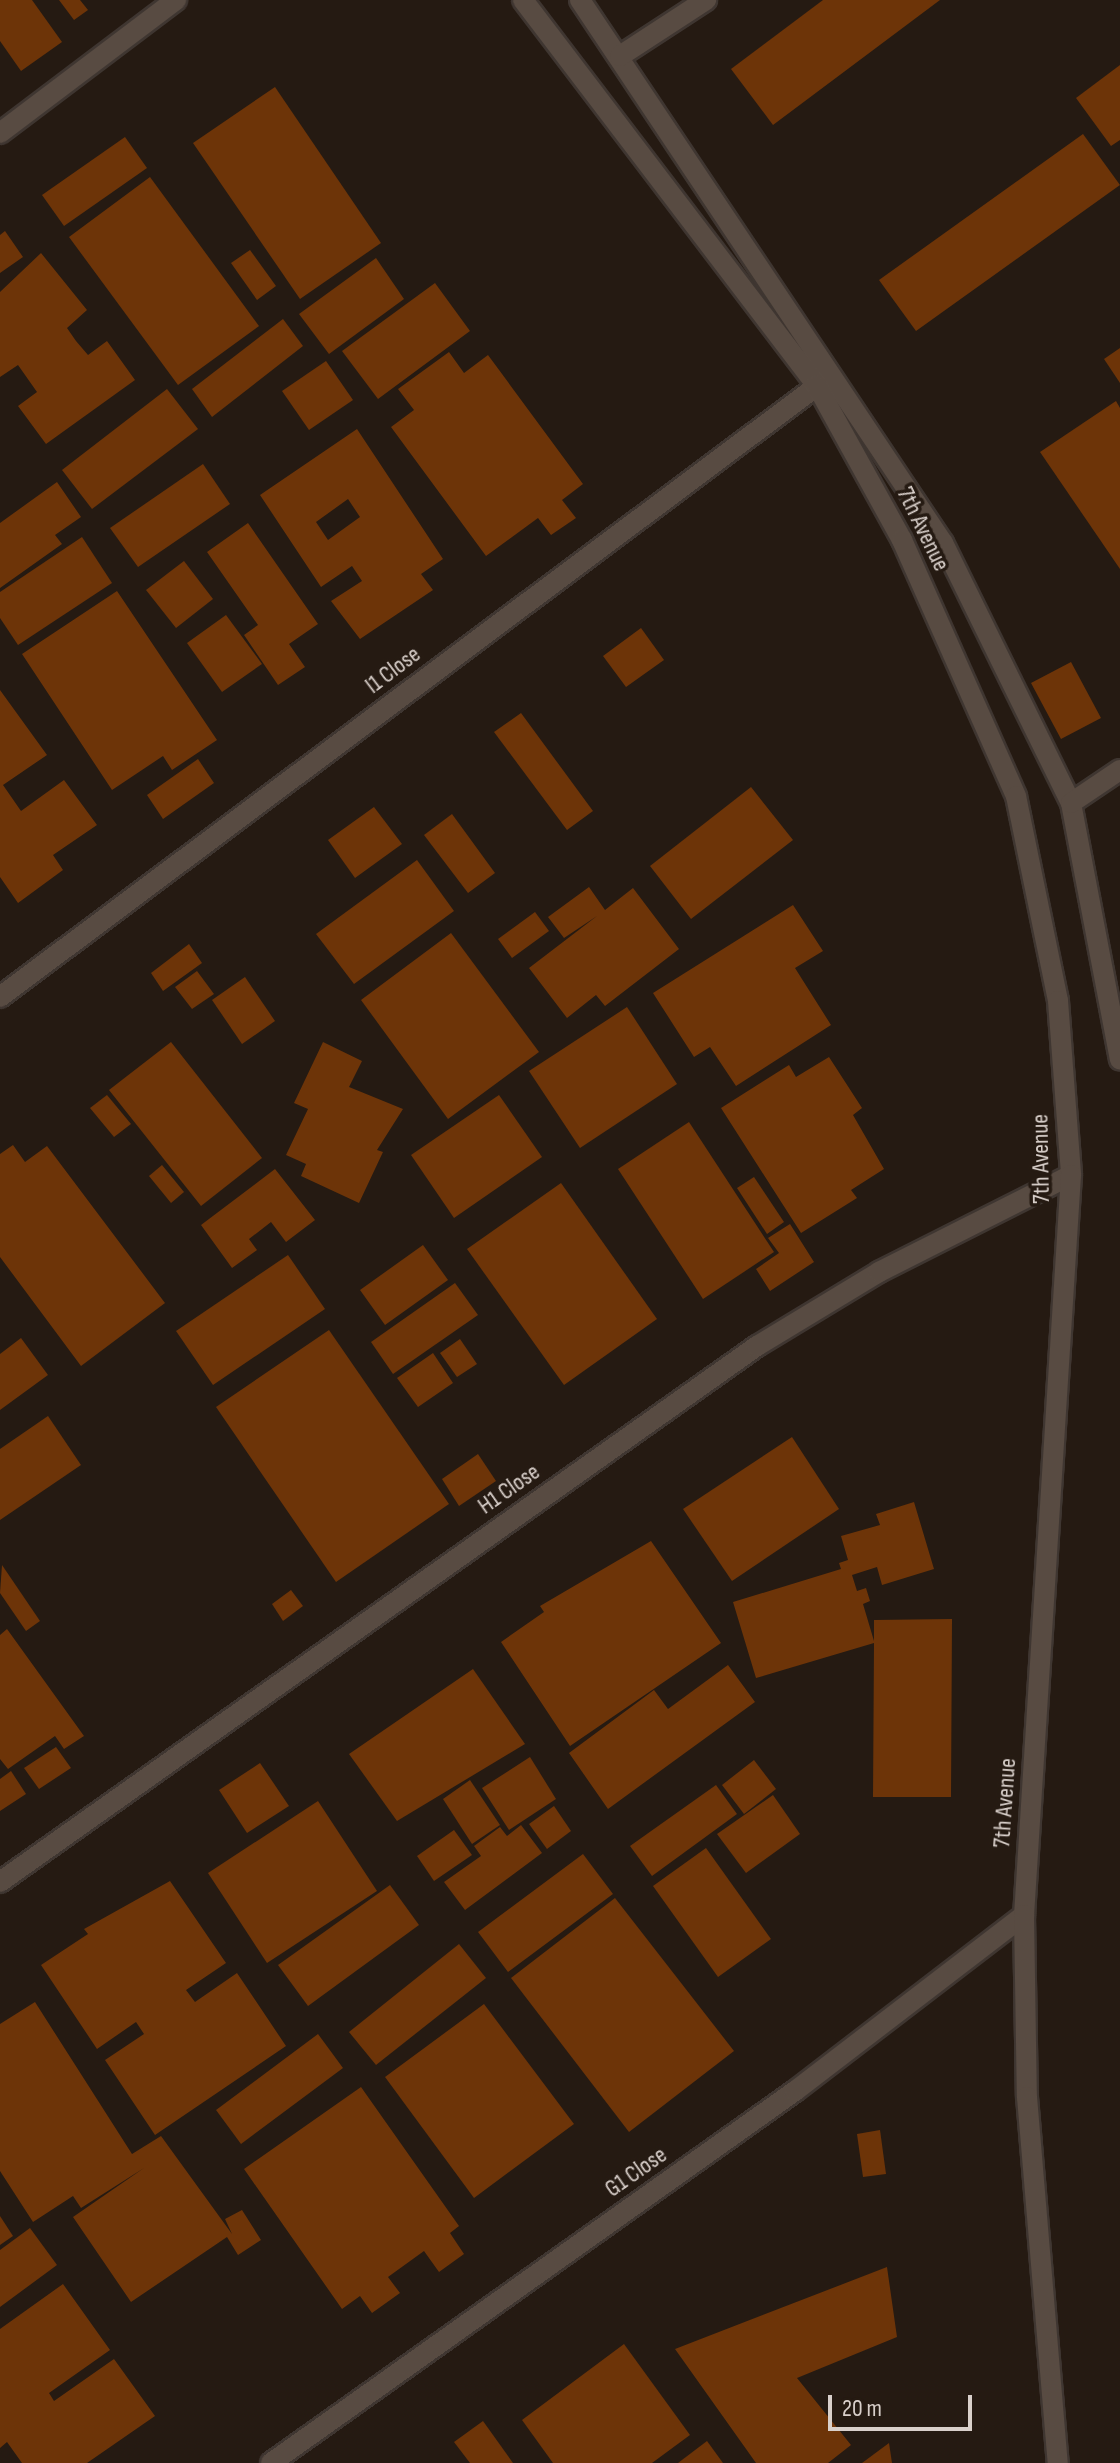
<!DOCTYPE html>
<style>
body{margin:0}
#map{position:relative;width:1120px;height:2463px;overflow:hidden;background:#251a12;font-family:"Sofia Sans Condensed",sans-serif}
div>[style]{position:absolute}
.building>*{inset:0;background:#6d3408}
.roads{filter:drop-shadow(2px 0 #3f3631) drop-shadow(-2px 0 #3f3631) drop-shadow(0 2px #3f3631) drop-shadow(0 -2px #3f3631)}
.street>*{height:20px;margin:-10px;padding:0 10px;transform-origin:10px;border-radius:10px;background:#584b42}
.secondary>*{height:20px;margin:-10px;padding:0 10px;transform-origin:10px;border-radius:10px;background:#584b42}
span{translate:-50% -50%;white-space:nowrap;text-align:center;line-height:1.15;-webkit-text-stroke:7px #251a12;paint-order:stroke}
.street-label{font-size:24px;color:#d9d0cb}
.scale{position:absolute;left:828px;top:2395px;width:144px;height:36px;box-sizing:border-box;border:4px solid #d9d0cb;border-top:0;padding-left:10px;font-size:24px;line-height:28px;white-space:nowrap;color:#d9d0cb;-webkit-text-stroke:6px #251a12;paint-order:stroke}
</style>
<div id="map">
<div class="building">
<i style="clip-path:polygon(0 0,32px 0,62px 42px,21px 71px,0 41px)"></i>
<i style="clip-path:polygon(59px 0,80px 0,88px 10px,74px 20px)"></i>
<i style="clip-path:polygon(823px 0,940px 0,773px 125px,731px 69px)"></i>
<i style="clip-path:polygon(1120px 65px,1120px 140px,1111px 146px,1076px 98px)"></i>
<i style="clip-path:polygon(275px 87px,381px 243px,300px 299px,193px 143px)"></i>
<i style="clip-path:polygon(1083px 134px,1120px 185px,916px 331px,879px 280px)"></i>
<i style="clip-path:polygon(125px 137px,147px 168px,64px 226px,42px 195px)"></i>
<i style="clip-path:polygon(150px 177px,259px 326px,178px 385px,69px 237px)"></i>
<i style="clip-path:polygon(5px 231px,23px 257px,0 273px,0 235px)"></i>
<i style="clip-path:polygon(250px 250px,276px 286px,257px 300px,231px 263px)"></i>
<i style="clip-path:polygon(41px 253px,87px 310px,67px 328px,76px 341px,88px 355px,107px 341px,135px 380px,46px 444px,18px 406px,37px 392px,18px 365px,0 377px,0 292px)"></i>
<i style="clip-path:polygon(376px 258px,404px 299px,329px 354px,299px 314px)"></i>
<i style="clip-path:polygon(435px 283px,470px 331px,378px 399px,342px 351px)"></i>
<i style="clip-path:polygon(283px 319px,303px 346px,212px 417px,192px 389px)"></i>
<i style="clip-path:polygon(1120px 348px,1120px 383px,1104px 359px)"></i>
<i style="clip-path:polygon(449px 352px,464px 373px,488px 355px,583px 484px,562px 500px,576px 518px,551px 535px,538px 518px,486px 556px,391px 427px,414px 410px,398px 389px)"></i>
<i style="clip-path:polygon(326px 361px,353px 400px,309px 430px,282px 391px)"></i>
<i style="clip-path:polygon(167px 389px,198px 429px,92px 509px,62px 470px)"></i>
<i style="clip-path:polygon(1116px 401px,1120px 408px,1120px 569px,1040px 452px)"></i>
<i style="clip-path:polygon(evenodd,357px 429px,443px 559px,421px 574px,433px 590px,360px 639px,331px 601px,362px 581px,352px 566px,321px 587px,260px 495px,357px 429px,348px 499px,360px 517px,328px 540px,316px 522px,348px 499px)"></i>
<i style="clip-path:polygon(203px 464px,230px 504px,138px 567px,110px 528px)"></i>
<i style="clip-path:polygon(57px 482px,81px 517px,55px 535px,62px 544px,0 588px,0 523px)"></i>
<i style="clip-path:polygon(248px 523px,318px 624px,289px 644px,305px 667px,278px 685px,244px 635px,258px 625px,207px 552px)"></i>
<i style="clip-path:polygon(82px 537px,112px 583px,18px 645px,0 618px,0 592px)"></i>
<i style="clip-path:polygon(184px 561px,213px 599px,176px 628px,146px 590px)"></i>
<i style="clip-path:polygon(117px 591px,217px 740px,172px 770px,163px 756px,112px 790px,22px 654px)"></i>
<i style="clip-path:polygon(226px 615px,262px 664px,222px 692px,187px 643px)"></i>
<i style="clip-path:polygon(641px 628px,664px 660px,626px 687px,603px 656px)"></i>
<i style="clip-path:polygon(1071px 662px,1101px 718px,1061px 739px,1031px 683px)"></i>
<i style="clip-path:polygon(0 690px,47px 755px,3px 785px,21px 811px,64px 780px,97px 825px,53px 855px,63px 870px,18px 903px,0 877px)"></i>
<i style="clip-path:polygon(521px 713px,593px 811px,567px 830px,494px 732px)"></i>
<i style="clip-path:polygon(198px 759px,214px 783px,163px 819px,147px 795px)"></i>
<i style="clip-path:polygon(751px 787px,793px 840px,691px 919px,650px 866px)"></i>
<i style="clip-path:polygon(374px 807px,402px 844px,355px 878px,328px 840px)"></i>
<i style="clip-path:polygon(452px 814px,495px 873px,468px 893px,424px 835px)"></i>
<i style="clip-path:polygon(417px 860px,454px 911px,354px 984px,316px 934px)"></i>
<i style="clip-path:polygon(589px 887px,605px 910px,633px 888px,679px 949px,605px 1006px,596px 995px,567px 1018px,529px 968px,597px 916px,564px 938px,548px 917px)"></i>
<i style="clip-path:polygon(793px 905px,823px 951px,795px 968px,831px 1025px,736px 1086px,710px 1047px,694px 1057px,653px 993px)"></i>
<i style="clip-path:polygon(535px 912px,549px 931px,512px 958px,498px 939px)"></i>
<i style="clip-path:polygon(451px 933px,539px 1052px,448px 1119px,361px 1000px)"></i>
<i style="clip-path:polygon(189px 944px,202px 963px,163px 991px,151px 973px)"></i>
<i style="clip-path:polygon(197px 971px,214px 994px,192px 1009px,175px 987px)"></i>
<i style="clip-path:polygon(245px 977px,275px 1021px,242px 1044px,212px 1000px)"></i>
<i style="clip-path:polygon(627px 1007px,677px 1084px,580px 1148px,529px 1071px)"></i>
<i style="clip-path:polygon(171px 1042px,262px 1158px,201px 1206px,109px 1090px)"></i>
<i style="clip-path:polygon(323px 1042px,362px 1061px,349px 1087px,403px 1109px,377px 1150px,383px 1152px,359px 1203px,301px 1176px,306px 1164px,286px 1155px,308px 1109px,294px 1103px)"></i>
<i style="clip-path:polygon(829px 1057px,862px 1108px,853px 1115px,884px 1169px,851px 1190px,857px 1198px,801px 1233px,721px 1108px,789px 1065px,796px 1077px)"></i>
<i style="clip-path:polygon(107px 1095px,131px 1124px,114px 1137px,90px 1108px)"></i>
<i style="clip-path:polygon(499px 1095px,542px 1157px,454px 1218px,411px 1155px)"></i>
<i style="clip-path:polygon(689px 1122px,774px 1252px,703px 1299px,618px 1169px)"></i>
<i style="clip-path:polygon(13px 1145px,25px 1162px,47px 1146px,165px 1303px,81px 1366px,0 1257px,0 1154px)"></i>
<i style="clip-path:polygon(162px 1165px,184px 1192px,171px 1203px,149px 1176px)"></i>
<i style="clip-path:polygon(275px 1169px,315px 1220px,286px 1242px,271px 1222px,249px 1239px,257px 1250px,232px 1268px,201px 1225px)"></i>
<i style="clip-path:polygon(754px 1177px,784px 1222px,767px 1234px,737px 1188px)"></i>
<i style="clip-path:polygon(561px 1183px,657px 1319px,564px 1385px,467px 1249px)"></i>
<i style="clip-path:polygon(790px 1224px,814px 1262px,770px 1291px,756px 1269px,779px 1253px,768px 1238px)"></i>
<i style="clip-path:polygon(423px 1245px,448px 1280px,385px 1325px,360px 1290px)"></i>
<i style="clip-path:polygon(288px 1255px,325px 1309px,213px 1385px,176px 1331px)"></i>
<i style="clip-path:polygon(455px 1283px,478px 1315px,393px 1374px,371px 1342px)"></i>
<i style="clip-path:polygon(329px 1330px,449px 1504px,336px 1582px,216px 1407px)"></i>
<i style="clip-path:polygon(21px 1338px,48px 1375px,0 1410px,0 1354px)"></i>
<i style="clip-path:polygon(460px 1339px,477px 1364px,457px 1377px,440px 1353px)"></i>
<i style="clip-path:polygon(433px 1353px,453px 1383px,418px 1407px,397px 1378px)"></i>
<i style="clip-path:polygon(48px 1416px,81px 1465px,0 1520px,0 1449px)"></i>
<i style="clip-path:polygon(792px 1437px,839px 1509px,732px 1581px,683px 1509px)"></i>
<i style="clip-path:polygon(478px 1454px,496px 1481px,459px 1506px,442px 1479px)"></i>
<i style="clip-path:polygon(914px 1502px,934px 1569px,882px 1585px,877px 1567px,852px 1575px,857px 1591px,866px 1588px,870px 1601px,863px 1604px,874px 1641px,874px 1620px,952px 1619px,951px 1797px,873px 1797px,874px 1643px,756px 1678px,733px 1602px,841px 1569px,839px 1563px,848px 1560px,841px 1536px,880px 1525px,876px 1514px)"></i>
<i style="clip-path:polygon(651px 1541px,721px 1643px,570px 1746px,501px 1642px,544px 1612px,540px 1606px)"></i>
<i style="clip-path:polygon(2px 1565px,40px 1621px,26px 1631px,0 1593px)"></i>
<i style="clip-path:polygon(291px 1590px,303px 1606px,283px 1621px,272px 1604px)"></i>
<i style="clip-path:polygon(7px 1629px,84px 1736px,64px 1749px,55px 1736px,8px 1769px,0 1759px,0 1635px)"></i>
<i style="clip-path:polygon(728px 1665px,755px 1702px,608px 1809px,569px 1753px,654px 1690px,668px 1709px)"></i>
<i style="clip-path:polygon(473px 1669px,525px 1744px,397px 1821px,349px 1754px)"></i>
<i style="clip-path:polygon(56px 1747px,71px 1768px,39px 1789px,24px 1768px)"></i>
<i style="clip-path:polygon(530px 1757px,556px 1799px,509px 1830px,482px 1788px)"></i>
<i style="clip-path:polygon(754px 1760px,776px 1789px,744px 1814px,722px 1785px)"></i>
<i style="clip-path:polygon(260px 1763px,289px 1806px,247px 1833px,219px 1790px)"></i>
<i style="clip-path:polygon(11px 1771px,26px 1794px,0 1811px,0 1779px)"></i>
<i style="clip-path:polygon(470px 1780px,500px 1825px,472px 1844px,443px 1799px)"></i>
<i style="clip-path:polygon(716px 1785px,737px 1814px,652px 1876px,630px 1846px)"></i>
<i style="clip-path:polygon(773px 1795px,800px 1834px,746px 1873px,717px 1834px)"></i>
<i style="clip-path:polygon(318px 1801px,377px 1891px,267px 1963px,208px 1873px)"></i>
<i style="clip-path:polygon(554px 1806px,571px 1831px,547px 1849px,529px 1824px)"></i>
<i style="clip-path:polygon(521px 1825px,542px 1853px,465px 1910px,444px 1882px,481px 1856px,474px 1846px,500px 1827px,507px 1836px)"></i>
<i style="clip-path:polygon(454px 1830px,472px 1855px,434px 1881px,417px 1856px)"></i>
<i style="clip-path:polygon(706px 1848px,771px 1939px,718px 1977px,653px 1886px)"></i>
<i style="clip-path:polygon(583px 1854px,613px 1894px,508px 1972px,478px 1932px)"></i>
<i style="clip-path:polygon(170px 1881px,226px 1963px,186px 1990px,195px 2002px,237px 1973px,286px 2046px,155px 2135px,105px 2060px,144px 2034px,136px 2022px,97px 2049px,41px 1965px,88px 1934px,84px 1929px)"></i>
<i style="clip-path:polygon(390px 1885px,419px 1925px,308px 2006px,278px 1965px)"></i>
<i style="clip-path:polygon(615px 1898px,734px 2051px,629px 2132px,511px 1978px)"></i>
<i style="clip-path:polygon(459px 1944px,486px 1978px,376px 2065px,349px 2032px)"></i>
<i style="clip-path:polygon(35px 2002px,132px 2154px,161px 2136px,232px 2234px,225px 2219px,242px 2210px,261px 2240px,238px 2255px,227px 2237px,131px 2302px,73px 2217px,144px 2168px,81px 2208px,73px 2196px,33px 2222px,0 2171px,0 2024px)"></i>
<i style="clip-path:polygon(484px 2004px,574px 2124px,474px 2198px,385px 2077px)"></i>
<i style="clip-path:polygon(318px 2034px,343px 2068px,241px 2144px,216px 2110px)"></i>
<i style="clip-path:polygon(361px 2087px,459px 2226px,450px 2233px,464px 2254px,439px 2272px,424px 2251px,388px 2277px,400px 2293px,372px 2313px,360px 2296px,342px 2309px,244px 2169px)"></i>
<i style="clip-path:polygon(880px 2130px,886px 2174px,863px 2177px,857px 2134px)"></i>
<i style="clip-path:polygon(0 2216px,13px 2236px,0 2245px)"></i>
<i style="clip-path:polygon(30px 2228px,57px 2265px,0 2307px,0 2250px)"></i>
<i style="clip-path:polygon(887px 2267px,897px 2337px,797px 2378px,851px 2445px,828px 2463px,756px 2463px,675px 2349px)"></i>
<i style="clip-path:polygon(63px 2284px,110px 2350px,49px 2393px,54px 2401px,114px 2359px,155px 2416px,87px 2463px,22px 2463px,7px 2442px,0 2448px,0 2329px)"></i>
<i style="clip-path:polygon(624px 2344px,690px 2435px,652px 2463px,553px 2463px,522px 2420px)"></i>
<i style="clip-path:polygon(483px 2421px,513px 2463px,470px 2463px,454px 2442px)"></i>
<i style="clip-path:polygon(707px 2441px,723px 2463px,678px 2463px)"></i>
<i style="clip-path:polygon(889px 2443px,892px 2463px,862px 2463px)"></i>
</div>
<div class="roads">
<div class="street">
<i style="left:580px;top:0;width:653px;rotate:56.24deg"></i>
<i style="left:943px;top:543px;width:290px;rotate:63.8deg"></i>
<i style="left:1071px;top:803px;width:261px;rotate:79.2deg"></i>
<i style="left:620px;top:56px;width:103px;rotate:-33.1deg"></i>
<i style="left:0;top:133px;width:221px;rotate:-37.1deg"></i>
<i style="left:1071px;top:803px;width:59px;rotate:-34deg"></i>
<i style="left:0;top:997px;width:1020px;rotate:-36.79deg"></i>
<i style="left:0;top:1882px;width:928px;rotate:-35.3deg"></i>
<i style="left:757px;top:1346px;width:143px;rotate:-31.2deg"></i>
<i style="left:879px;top:1272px;width:215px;rotate:-26.8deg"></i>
<i style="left:271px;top:2463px;width:643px;rotate:-35.37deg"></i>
<i style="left:795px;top:2091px;width:289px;rotate:-37.5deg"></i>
</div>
<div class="secondary">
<i style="left:523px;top:0;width:485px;rotate:52.7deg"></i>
<i style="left:817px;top:386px;width:176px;rotate:61.1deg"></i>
<i style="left:902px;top:540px;width:280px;rotate:66deg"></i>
<i style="left:1016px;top:796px;width:209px;rotate:78.4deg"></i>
<i style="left:1058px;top:1001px;width:174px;rotate:85.7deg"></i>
<i style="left:1071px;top:1175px;width:741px;rotate:93.63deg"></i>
<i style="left:1024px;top:1915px;width:182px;rotate:89.1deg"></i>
<i style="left:1027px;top:2097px;width:367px;rotate:85.2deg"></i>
</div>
</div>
<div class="street-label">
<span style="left:923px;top:529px;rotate:64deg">7th Avenue</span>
<span style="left:393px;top:670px;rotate:-37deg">I1 Close</span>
<span style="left:1041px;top:1159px;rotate:-91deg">7th Avenue</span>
<span style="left:509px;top:1489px;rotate:-35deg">H1 Close</span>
<span style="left:1005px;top:1803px;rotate:-86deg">7th Avenue</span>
<span style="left:636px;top:2172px;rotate:-35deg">G1 Close</span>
</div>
<div class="scale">20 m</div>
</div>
